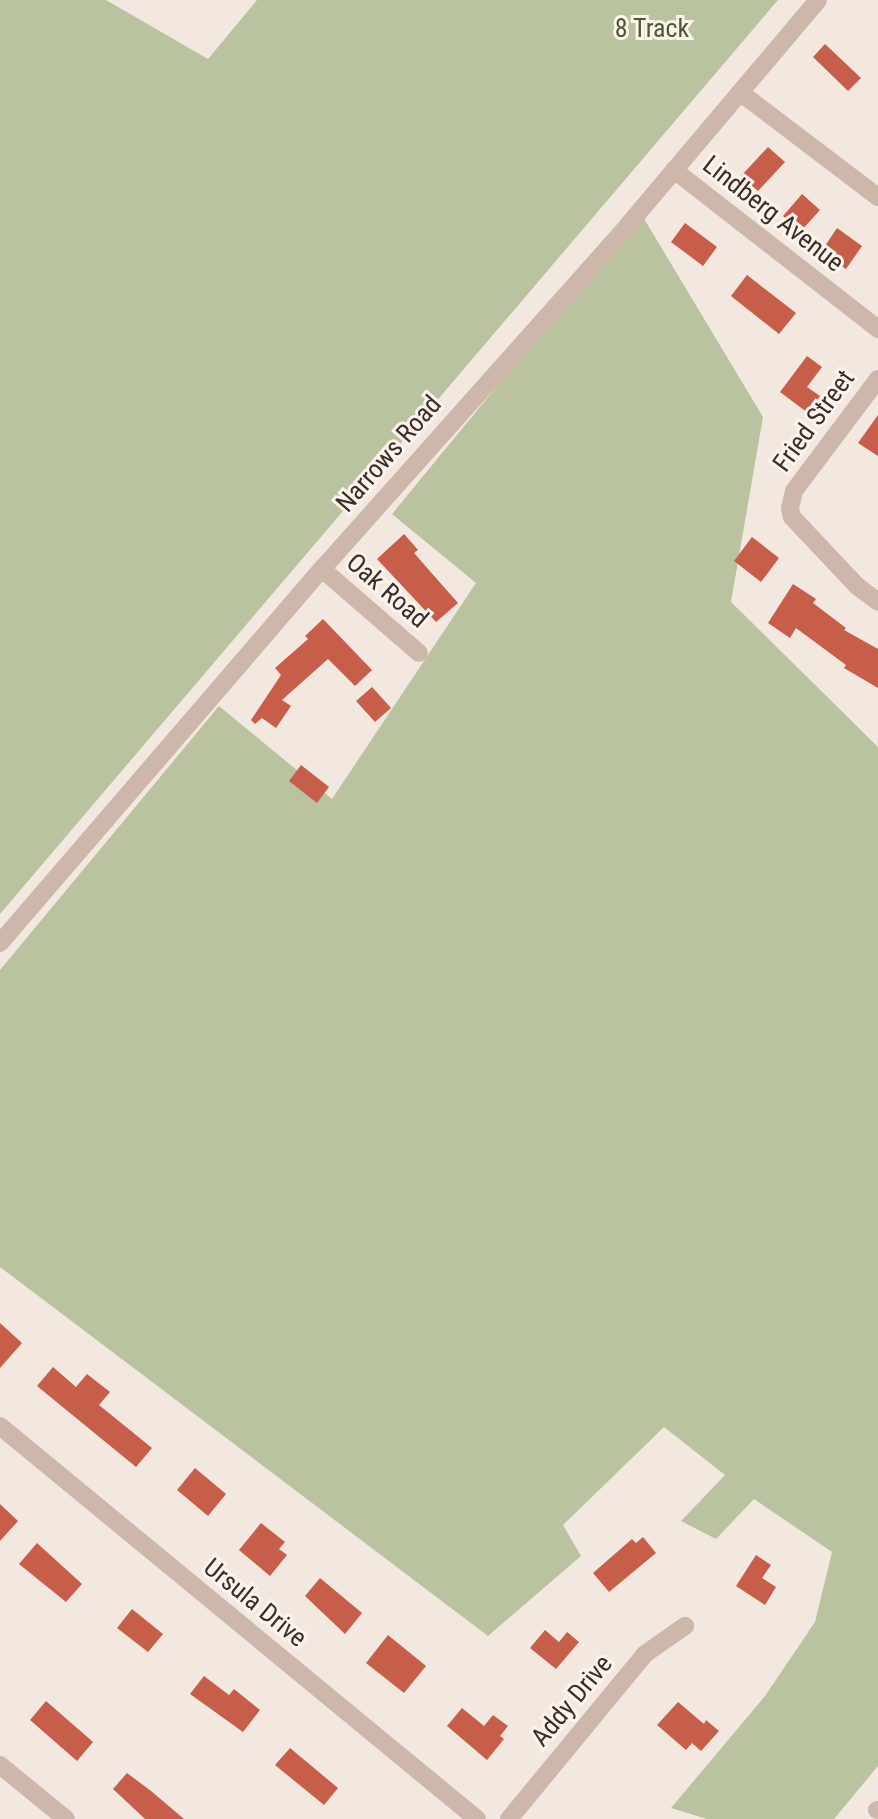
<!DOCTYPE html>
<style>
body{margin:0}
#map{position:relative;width:878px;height:1819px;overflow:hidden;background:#f3e8df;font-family:"Roboto Condensed",sans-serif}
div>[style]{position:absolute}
.green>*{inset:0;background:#bac39f}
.building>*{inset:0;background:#c75e49}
.minor>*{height:18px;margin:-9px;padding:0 9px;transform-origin:9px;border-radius:9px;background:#ccb7aa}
span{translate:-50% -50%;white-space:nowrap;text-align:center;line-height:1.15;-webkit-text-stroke:6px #fbf3ec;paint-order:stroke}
.park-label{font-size:26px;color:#4c582d}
.street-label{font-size:26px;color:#3a2e2a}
</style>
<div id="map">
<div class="green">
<i style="clip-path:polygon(0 0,106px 0,208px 59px,257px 0,778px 0,0 914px)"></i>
<i style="clip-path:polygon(640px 212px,763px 417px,731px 602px,878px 747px,878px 1766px,834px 1819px,707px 1819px,671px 1808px,765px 1696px,815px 1622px,832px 1552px,754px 1499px,716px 1539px,681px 1521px,725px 1475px,664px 1427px,563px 1525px,581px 1556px,488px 1636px,0 1267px,0 970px,219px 706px,332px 799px,476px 583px,392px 514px)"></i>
</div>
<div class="building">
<i style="clip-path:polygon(825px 44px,861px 78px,848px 91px,813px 57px)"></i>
<i style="clip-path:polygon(768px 147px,785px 162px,758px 191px,741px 176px)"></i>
<i style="clip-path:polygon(802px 194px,820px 210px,800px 232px,783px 216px)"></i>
<i style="clip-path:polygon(685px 223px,717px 247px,703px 266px,671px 242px)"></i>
<i style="clip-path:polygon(837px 228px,862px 246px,846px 269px,821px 252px)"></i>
<i style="clip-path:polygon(747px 275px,796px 313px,779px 334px,731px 296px)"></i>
<i style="clip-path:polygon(807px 356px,822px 367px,807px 387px,820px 396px,808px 413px,780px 392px)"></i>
<i style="clip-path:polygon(878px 415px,878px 456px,858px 443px)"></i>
<i style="clip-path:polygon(404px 534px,418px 550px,414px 553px,458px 603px,436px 622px,377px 559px)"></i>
<i style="clip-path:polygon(752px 537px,779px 558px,761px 582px,734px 561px)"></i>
<i style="clip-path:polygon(793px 584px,816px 599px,813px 603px,846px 628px,844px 630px,878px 649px,878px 688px,844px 668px,846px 665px,796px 628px,790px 638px,768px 623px)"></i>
<i style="clip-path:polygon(323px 619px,372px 670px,355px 686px,328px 659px,282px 700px,291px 706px,276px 728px,262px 718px,255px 724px,251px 720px,281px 675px,275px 668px,308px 639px,305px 636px)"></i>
<i style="clip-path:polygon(372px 687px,391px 708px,375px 722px,356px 701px)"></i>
<i style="clip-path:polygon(301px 765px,329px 787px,317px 803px,289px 781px)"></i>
<i style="clip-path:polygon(0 1323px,22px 1343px,0 1368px)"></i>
<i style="clip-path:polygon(53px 1367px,76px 1387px,87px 1374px,110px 1392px,99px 1405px,152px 1448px,136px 1467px,37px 1386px)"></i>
<i style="clip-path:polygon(195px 1468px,226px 1494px,208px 1516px,177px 1490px)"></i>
<i style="clip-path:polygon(0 1504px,18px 1521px,0 1541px)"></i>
<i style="clip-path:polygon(261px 1523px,285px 1542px,279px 1549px,287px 1555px,270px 1576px,239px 1550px)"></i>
<i style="clip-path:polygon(643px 1537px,656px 1553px,609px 1592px,593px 1573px,632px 1539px,636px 1543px)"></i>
<i style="clip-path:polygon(37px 1543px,82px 1584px,66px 1602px,19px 1564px)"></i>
<i style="clip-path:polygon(756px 1555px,771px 1565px,762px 1578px,776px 1587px,765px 1605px,736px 1586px)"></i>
<i style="clip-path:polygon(320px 1578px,362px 1613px,345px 1634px,305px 1596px)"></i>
<i style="clip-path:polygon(132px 1609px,163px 1634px,148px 1652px,117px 1628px)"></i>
<i style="clip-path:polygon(545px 1630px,559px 1642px,567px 1632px,579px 1642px,556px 1669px,530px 1648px)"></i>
<i style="clip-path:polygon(388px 1635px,426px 1666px,404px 1693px,366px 1663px)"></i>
<i style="clip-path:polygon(204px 1676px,229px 1695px,234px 1689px,260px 1710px,243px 1732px,190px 1694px)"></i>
<i style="clip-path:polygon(46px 1701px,93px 1742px,77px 1761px,30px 1720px)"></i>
<i style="clip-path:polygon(678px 1702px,704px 1724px,706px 1720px,719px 1731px,701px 1751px,692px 1743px,686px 1750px,657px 1725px)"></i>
<i style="clip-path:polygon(462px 1708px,484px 1726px,493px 1715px,508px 1726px,500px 1736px,504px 1739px,487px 1760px,447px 1726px)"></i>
<i style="clip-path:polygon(290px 1748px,338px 1788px,324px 1805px,275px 1765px)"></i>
<i style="clip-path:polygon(127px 1773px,151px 1791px,184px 1819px,145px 1819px,113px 1789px)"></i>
</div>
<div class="minor">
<i style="left:741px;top:93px;width:172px;rotate:37.2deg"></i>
<i style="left:674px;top:170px;width:259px;rotate:37.9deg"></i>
<i style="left:878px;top:379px;width:140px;rotate:126.9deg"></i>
<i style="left:794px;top:491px;width:18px;rotate:103deg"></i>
<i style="left:790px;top:509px;width:8px;rotate:76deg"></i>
<i style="left:792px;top:517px;width:95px;rotate:46.7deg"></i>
<i style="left:857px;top:586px;width:26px;rotate:37deg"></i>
<i style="left:322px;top:569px;width:128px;rotate:40.9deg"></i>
<i style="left:0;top:943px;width:494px;rotate:-49.3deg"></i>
<i style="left:322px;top:569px;width:460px;rotate:-48.3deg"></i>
<i style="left:628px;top:225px;width:294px;rotate:-49.8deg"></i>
<i style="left:0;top:1426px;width:618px;rotate:39.49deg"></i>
<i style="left:0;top:1765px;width:85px;rotate:39.3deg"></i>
<i style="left:877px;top:1810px;width:1px"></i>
<i style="left:509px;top:1819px;width:214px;rotate:-50.5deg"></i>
<i style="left:645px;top:1654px;width:49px;rotate:-35deg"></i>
</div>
<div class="park-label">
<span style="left:652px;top:29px">8 Track</span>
</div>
<div class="street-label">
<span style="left:773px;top:214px;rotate:38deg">Lindberg Avenue</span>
<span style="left:814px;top:421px;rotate:-54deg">Fried Street</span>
<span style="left:389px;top:454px;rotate:-49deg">Narrows Road</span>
<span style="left:387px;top:591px;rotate:41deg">Oak Road</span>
<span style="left:255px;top:1603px;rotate:39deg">Ursula Drive</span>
<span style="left:572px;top:1701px;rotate:-50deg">Addy Drive</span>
</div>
</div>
